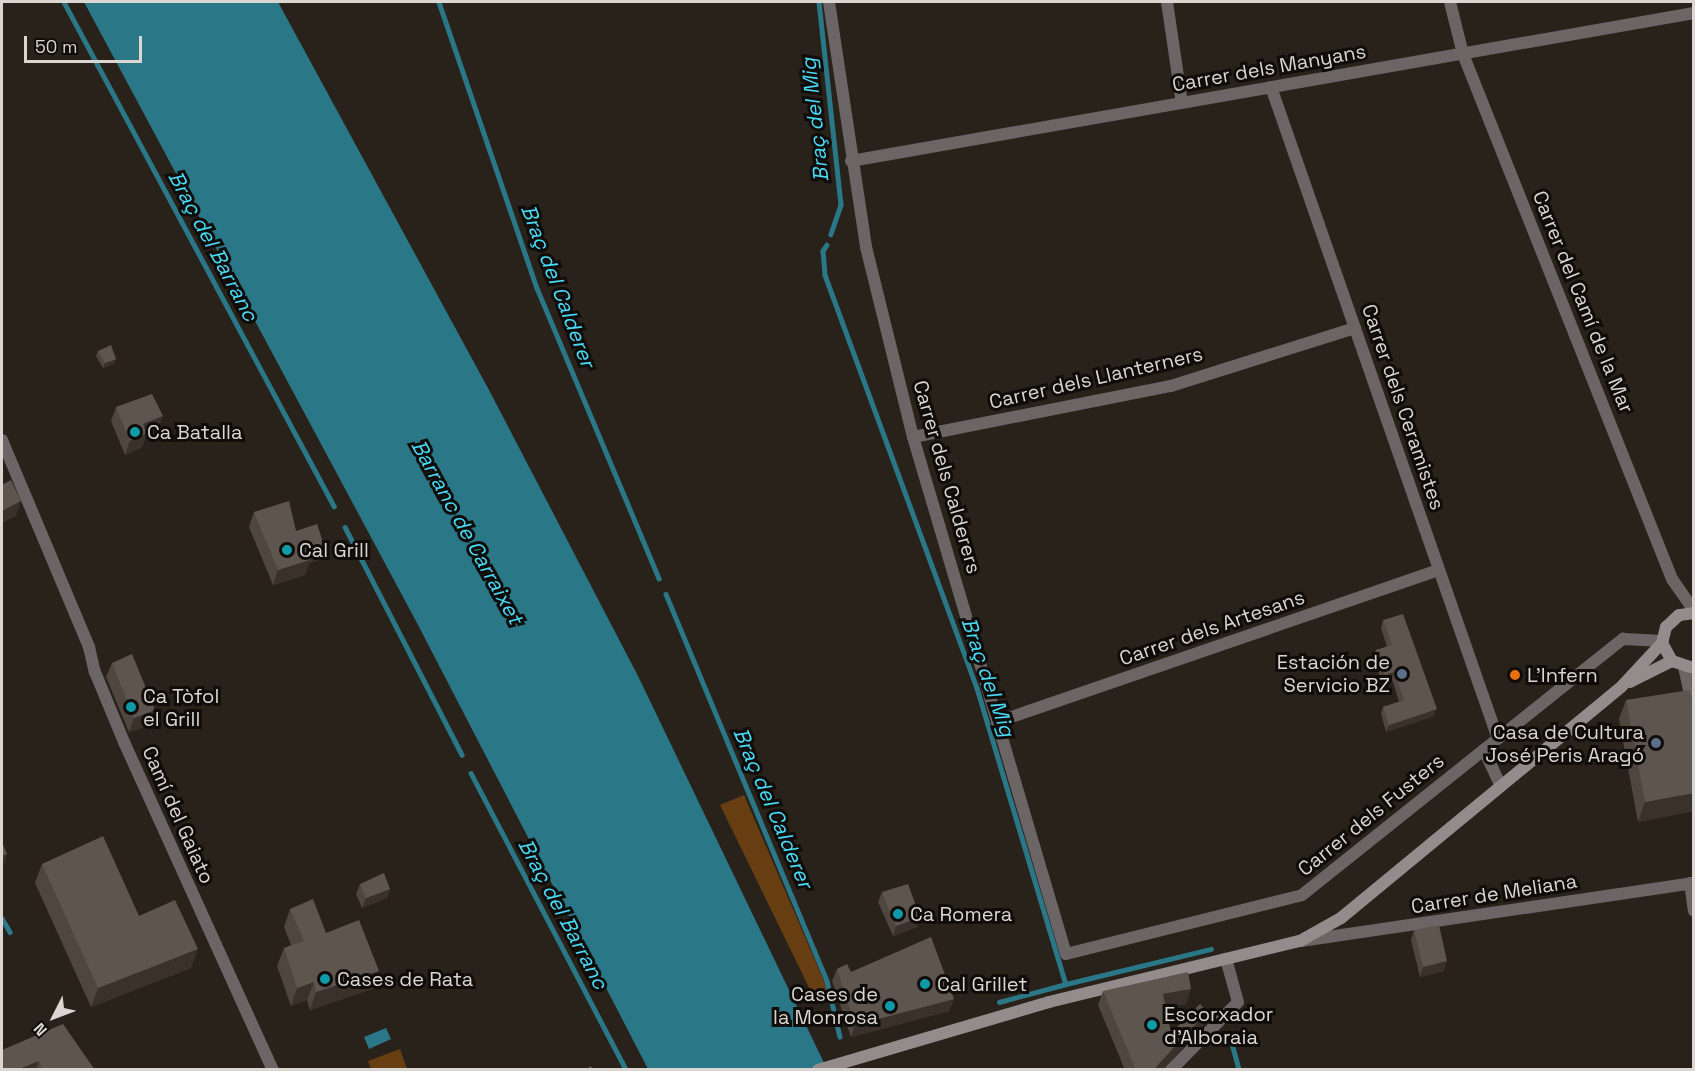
<!DOCTYPE html>
<meta charset="utf-8">
<style>
body{margin:0}
#map{position:relative;width:1695px;height:1071px;overflow:hidden;background:#29221b;font-family:"Space Grotesk",sans-serif}
div>[style]{position:absolute}
.green>*{inset:0;background:#673d12}
.water>*{inset:0;background:#2a7787}
.stream>*{height:4.5px;margin:-2.25px;padding:0 2.25px;transform-origin:2.25px;border-radius:2.25px;background:#2a7787}
.street>*{height:12px;margin:-6px;padding:0 6px;transform-origin:6px;border-radius:6px;background:#6b6566}
.secondary>*{height:12px;margin:-6px;padding:0 6px;transform-origin:6px;border-radius:6px;background:#948b8c}
.wall>*{inset:0;background:#4f463f}
.shaded-wall>*{inset:0;background:#39312a}
.building>*{inset:0;background:#5e554f}
.dots>*{width:16px;height:16px;translate:-50% -50%;box-sizing:border-box;border:3px solid #0f0c09;border-radius:50%}
span{translate:-50% -50%;white-space:nowrap;text-align:center;line-height:1.15;-webkit-text-stroke:6px #0f0c09;paint-order:stroke}
.street-label{font-size:20px;color:#dbd6d2}
.poi-label{font-size:20px;color:#dbd6d2}
.left{translate:0 -50%;text-align:left}
.right{translate:-100% -50%;text-align:right}
.water-label{font-size:21px;color:#49dbf8;font-style:italic}
.frame{position:absolute;inset:0;border:3px solid #dbd6d2;pointer-events:none}
.north{position:absolute;left:24px;top:987px;width:60px;height:60px;-webkit-text-stroke:4px #0f0c09;paint-order:stroke;rotate:228deg;font-size:16px;font-weight:700;line-height:24px;text-align:center;color:#dbd6d2}
.north::after{content:'';display:block;margin:auto;width:21px;height:27px;background:#dbd6d2;clip-path:polygon(50% 0,100% 100%,50% 72%,0 100%)}
.scale{position:absolute;left:24px;top:36px;width:118px;height:27px;box-sizing:border-box;border:3px solid #dbd6d2;border-top:0;padding-left:8px;font-size:18px;line-height:21px;white-space:nowrap;color:#dbd6d2;-webkit-text-stroke:4px #0f0c09;paint-order:stroke}
</style>
<div id="map">
<div class="green">
<i style="clip-path:polygon(744px 795px,824px 981px,830px 999px,817px 1004px,720px 805px)"></i>
<i style="clip-path:polygon(400px 1049px,407px 1069px,371px 1069px,368px 1061px)"></i>
</div>
<div class="water">
<i style="clip-path:polygon(84px 2px,278px 2px,489px 390px,638px 676px,827px 1069px,648px 1069px,417px 623px)"></i>
<i style="clip-path:polygon(386px 1028px,391px 1039px,369px 1049px,364px 1037px)"></i>
</div>
<div class="stream">
<i style="left:64px;top:2px;width:572px;rotate:61.82deg"></i>
<i style="left:439px;top:2px;width:302px;rotate:71.1deg"></i>
<i style="left:537px;top:288px;width:315px;rotate:67.2deg"></i>
<i style="left:819px;top:2px;width:204px;rotate:83.8deg"></i>
<i style="left:841px;top:205px;width:31px;rotate:109deg"></i>
<i style="left:827px;top:245px;width:7px;rotate:124deg"></i>
<i style="left:823px;top:251px;width:24px;rotate:85deg"></i>
<i style="left:825px;top:275px;width:440px;rotate:69.8deg"></i>
<i style="left:977px;top:688px;width:309px;rotate:73.3deg"></i>
<i style="left:1066px;top:984px;width:149px;rotate:-13.6deg"></i>
<i style="left:345px;top:527px;width:256px;rotate:62.8deg"></i>
<i style="left:666px;top:594px;width:419px;rotate:67.4deg"></i>
<i style="left:827px;top:981px;width:57px;rotate:76.9deg"></i>
<i style="left:471px;top:773px;width:335px;rotate:62.4deg"></i>
<i style="left:2px;top:918px;width:16px;rotate:60deg"></i>
<i style="left:999px;top:1002px;width:69px;rotate:-15deg"></i>
<i style="left:1233px;top:1047px;width:24px;rotate:75deg"></i>
</div>
<div class="street">
<i style="left:829px;top:2px;width:248px;rotate:81.4deg"></i>
<i style="left:866px;top:247px;width:196px;rotate:76.1deg"></i>
<i style="left:913px;top:437px;width:539px;rotate:73.51deg"></i>
<i style="left:1066px;top:954px;width:243px;rotate:-14deg"></i>
<i style="left:1302px;top:895px;width:411px;rotate:-38.6deg"></i>
<i style="left:1623px;top:639px;width:40px;rotate:2.9deg"></i>
<i style="left:1167px;top:2px;width:102px;rotate:81.6deg"></i>
<i style="left:1450px;top:2px;width:54px;rotate:76deg"></i>
<i style="left:1463px;top:54px;width:565px;rotate:68.29deg"></i>
<i style="left:1672px;top:579px;width:39px;rotate:55deg"></i>
<i style="left:1271px;top:87px;width:690px;rotate:70.8deg"></i>
<i style="left:851px;top:161px;width:856px;rotate:-9.96deg"></i>
<i style="left:913px;top:437px;width:263px;rotate:-11.2deg"></i>
<i style="left:1171px;top:386px;width:193px;rotate:-17.5deg"></i>
<i style="left:2px;top:440px;width:225px;rotate:67.2deg"></i>
<i style="left:89px;top:647px;width:26px;rotate:77deg"></i>
<i style="left:95px;top:672px;width:76px;rotate:67.5deg"></i>
<i style="left:124px;top:742px;width:360px;rotate:65.6deg"></i>
<i style="left:1684px;top:667px;width:47px;rotate:77.7deg"></i>
<i style="left:997px;top:722px;width:467px;rotate:-19deg"></i>
<i style="left:1484px;top:750px;width:40px;rotate:65deg"></i>
<i style="left:1690px;top:883px;width:28px;rotate:82deg"></i>
<i style="left:1301px;top:941px;width:397px;rotate:-8.4deg"></i>
<i style="left:1171px;top:1070px;width:95px;rotate:-45.4deg"></i>
<i style="left:1238px;top:1002px;width:45px;rotate:-105.6deg"></i>
</div>
<div class="secondary">
<i style="left:1694px;top:613px;width:15px;rotate:172deg"></i>
<i style="left:1679px;top:615px;width:18px;rotate:137deg"></i>
<i style="left:1666px;top:627px;width:16px;rotate:104deg"></i>
<i style="left:1662px;top:643px;width:21px;rotate:61deg"></i>
<i style="left:1672px;top:661px;width:23px;rotate:18deg"></i>
<i style="left:1630px;top:682px;width:47px;rotate:-26.6deg"></i>
<i style="left:818px;top:1070px;width:241px;rotate:-16.4deg"></i>
<i style="left:1049px;top:1002px;width:258px;rotate:-13.7deg"></i>
<i style="left:1300px;top:941px;width:47px;rotate:-29.3deg"></i>
<i style="left:1341px;top:918px;width:364px;rotate:-39.5deg"></i>
<i style="left:1622px;top:686px;width:59px;rotate:-47.1deg"></i>
</div>
<div class="wall">
<i style="clip-path:polygon(98px 351px,116px 359px,114px 364px,103px 368px,96px 356px)"></i>
<i style="clip-path:polygon(116px 407px,157px 431px,146px 436px,142px 447px,125px 455px,111px 421px)"></i>
<i style="clip-path:polygon(254px 512px,296px 531px,319px 560px,309px 563px,305px 575px,273px 585px,249px 527px)"></i>
<i style="clip-path:polygon(1383px 620px,1434px 716px,1386px 732px,1381px 714px,1383px 707px,1399px 702px,1392px 679px,1382px 683px,1373px 658px,1376px 650px,1387px 647px,1381px 628px)"></i>
<i style="clip-path:polygon(112px 663px,155px 710px,150px 725px,129px 732px,106px 677px)"></i>
<i style="clip-path:polygon(1626px 700px,1694px 709px,1694px 811px,1638px 822px,1619px 719px)"></i>
<i style="clip-path:polygon(42px 864px,139px 916px,191px 968px,91px 1007px,35px 883px)"></i>
<i style="clip-path:polygon(360px 884px,390px 889px,387px 898px,362px 908px,356px 894px)"></i>
<i style="clip-path:polygon(882px 892px,917px 927px,893px 936px,878px 902px)"></i>
<i style="clip-path:polygon(290px 909px,326px 933px,372px 989px,310px 1010px,307px 1000px,291px 1006px,277px 966px,284px 948px,291px 945px,284px 927px)"></i>
<i style="clip-path:polygon(1414px 930px,1444px 971px,1420px 977px,1411px 940px)"></i>
<i style="clip-path:polygon(837px 969px,851px 972px,954px 999px,949px 1011px,851px 1037px,832px 981px)"></i>
<i style="clip-path:polygon(1103px 991px,1186px 1004px,1165px 1007px,1171px 1033px,1207px 1012px,1202px 1027px,1162px 1070px,1125px 1070px,1098px 1005px)"></i>
<i style="clip-path:polygon(2px 1050px,95px 1070px,2px 1070px)"></i>
</div>
<div class="shaded-wall">
<i style="clip-path:polygon(116px 359px,114px 364px,103px 368px,105px 363px)"></i>
<i style="clip-path:polygon(163px 416px,157px 431px,146px 436px,142px 447px,125px 455px,130px 441px,143px 424px)"></i>
<i style="clip-path:polygon(21px 501px,16px 516px,2px 523px,2px 511px)"></i>
<i style="clip-path:polygon(324px 545px,319px 560px,309px 563px,305px 575px,273px 585px,278px 570px,307px 551px)"></i>
<i style="clip-path:polygon(1394px 672px,1392px 679px,1382px 683px,1385px 675px)"></i>
<i style="clip-path:polygon(1437px 709px,1434px 716px,1386px 732px,1389px 725px)"></i>
<i style="clip-path:polygon(155px 710px,150px 725px,129px 732px,134px 718px)"></i>
<i style="clip-path:polygon(1694px 793px,1694px 811px,1638px 822px,1645px 802px)"></i>
<i style="clip-path:polygon(7px 854px,2px 868px,2px 856px)"></i>
<i style="clip-path:polygon(390px 889px,387px 898px,362px 908px,366px 898px)"></i>
<i style="clip-path:polygon(920px 917px,917px 927px,893px 936px,896px 926px)"></i>
<i style="clip-path:polygon(198px 949px,191px 968px,91px 1007px,98px 988px)"></i>
<i style="clip-path:polygon(1447px 961px,1444px 971px,1420px 977px,1423px 967px)"></i>
<i style="clip-path:polygon(379px 971px,372px 989px,310px 1010px,316px 992px)"></i>
<i style="clip-path:polygon(314px 982px,307px 1000px,291px 1006px,297px 988px)"></i>
<i style="clip-path:polygon(1191px 989px,1186px 1004px,1157px 1009px,1163px 994px)"></i>
<i style="clip-path:polygon(954px 999px,949px 1011px,851px 1037px,855px 1025px)"></i>
<i style="clip-path:polygon(1207px 1012px,1202px 1027px,1162px 1070px,1153px 1070px)"></i>
<i style="clip-path:polygon(39px 1061px,36px 1070px,16px 1070px)"></i>
</div>
<div class="building">
<i style="clip-path:polygon(111px 345px,116px 359px,105px 363px,98px 351px)"></i>
<i style="clip-path:polygon(152px 394px,163px 416px,143px 424px,147px 433px,130px 441px,116px 407px)"></i>
<i style="clip-path:polygon(11px 480px,21px 501px,2px 511px,2px 485px)"></i>
<i style="clip-path:polygon(289px 501px,296px 531px,317px 524px,324px 545px,307px 551px,310px 560px,278px 570px,254px 512px)"></i>
<i style="clip-path:polygon(1403px 614px,1437px 709px,1389px 725px,1383px 707px,1404px 700px,1394px 672px,1385px 675px,1376px 650px,1392px 645px,1383px 620px)"></i>
<i style="clip-path:polygon(132px 654px,155px 710px,134px 718px,112px 663px)"></i>
<i style="clip-path:polygon(1690px 690px,1694px 709px,1694px 793px,1645px 802px,1626px 700px)"></i>
<i style="clip-path:polygon(103px 836px,139px 916px,175px 900px,198px 949px,98px 988px,42px 864px)"></i>
<i style="clip-path:polygon(2px 842px,7px 854px,2px 856px)"></i>
<i style="clip-path:polygon(384px 873px,390px 889px,366px 898px,360px 884px)"></i>
<i style="clip-path:polygon(908px 884px,920px 917px,896px 926px,882px 892px)"></i>
<i style="clip-path:polygon(313px 899px,326px 933px,359px 920px,379px 971px,316px 992px,314px 982px,297px 988px,284px 948px,304px 941px,290px 909px)"></i>
<i style="clip-path:polygon(1439px 925px,1447px 961px,1423px 967px,1414px 930px)"></i>
<i style="clip-path:polygon(931px 937px,954px 999px,855px 1025px,837px 969px,847px 964px,851px 972px)"></i>
<i style="clip-path:polygon(1188px 972px,1191px 989px,1163px 994px,1171px 1033px,1200px 1004px,1207px 1012px,1153px 1070px,1136px 1070px,1103px 991px)"></i>
<i style="clip-path:polygon(63px 1024px,95px 1070px,43px 1070px,39px 1061px,16px 1070px,5px 1070px,3px 1065px,2px 1066px,2px 1050px)"></i>
<i style="clip-path:polygon(591px 1066px,593px 1070px,585px 1070px)"></i>
</div>
<div class="dots">
<i style="left:135px;top:432px;background:#0f9aa8"></i>
<i style="left:287px;top:550px;background:#0f9aa8"></i>
<i style="left:1402px;top:674px;background:#5c6f8a"></i>
<i style="left:1515px;top:675px;background:#e8710a"></i>
<i style="left:131px;top:707px;background:#0f9aa8"></i>
<i style="left:1656px;top:743px;background:#5c6f8a"></i>
<i style="left:898px;top:914px;background:#0f9aa8"></i>
<i style="left:325px;top:979px;background:#0f9aa8"></i>
<i style="left:925px;top:984px;background:#0f9aa8"></i>
<i style="left:890px;top:1006px;background:#0f9aa8"></i>
<i style="left:1152px;top:1025px;background:#0f9aa8"></i>
</div>
<div class="street-label">
<span style="left:1269px;top:68px;rotate:-10deg">Carrer dels Manyans</span>
<span style="left:1583px;top:302px;rotate:68deg">Carrer del Camí de la Mar</span>
<span style="left:1096px;top:378px;rotate:-13deg">Carrer dels Llanterners</span>
<span style="left:1403px;top:407px;rotate:71deg">Carrer dels Ceramistes</span>
<span style="left:947px;top:477px;rotate:74deg">Carrer dels Calderers</span>
<span style="left:1212px;top:628px;rotate:-19deg">Carrer dels Artesans</span>
<span style="left:178px;top:815px;rotate:66deg">Camí del Gaiato</span>
<span style="left:1371px;top:815px;rotate:-39deg">Carrer dels Fusters</span>
<span style="left:1494px;top:894px;rotate:-9deg">Carrer de Meliana</span>
</div>
<div class="poi-label">
<span class="left" style="left:147px;top:432px">Ca Batalla</span>
<span class="left" style="left:299px;top:550px">Cal Grill</span>
<span class="right" style="left:1390px;top:674px">Estación de<br>Servicio BZ</span>
<span class="left" style="left:1527px;top:675px">L'Infern</span>
<span class="left" style="left:143px;top:708px">Ca Tòfol<br>el Grill</span>
<span class="right" style="left:1644px;top:744px">Casa de Cultura<br>José Peris Aragó</span>
<span class="left" style="left:910px;top:914px">Ca Romera</span>
<span class="left" style="left:337px;top:979px">Cases de Rata</span>
<span class="left" style="left:937px;top:984px">Cal Grillet</span>
<span class="right" style="left:878px;top:1006px">Cases de<br>la Monrosa</span>
<span class="left" style="left:1164px;top:1026px">Escorxador<br>d'Alboraia</span>
</div>
<div class="water-label">
<span style="left:815px;top:120px;rotate:-96deg">Braç del Mig</span>
<span style="left:213px;top:246px;rotate:62deg">Braç del Barranc</span>
<span style="left:558px;top:286px;rotate:69deg">Braç del Calderer</span>
<span style="left:467px;top:532px;rotate:61deg">Barranc de Carraixet</span>
<span style="left:988px;top:677px;rotate:71deg">Braç del Mig</span>
<span style="left:773px;top:808px;rotate:67deg">Braç del Calderer</span>
<span style="left:563px;top:914px;rotate:62deg">Braç del Barranc</span>
</div>
<div class="frame"></div>
<div class="north">N</div>
<div class="scale">50 m</div>
</div>
